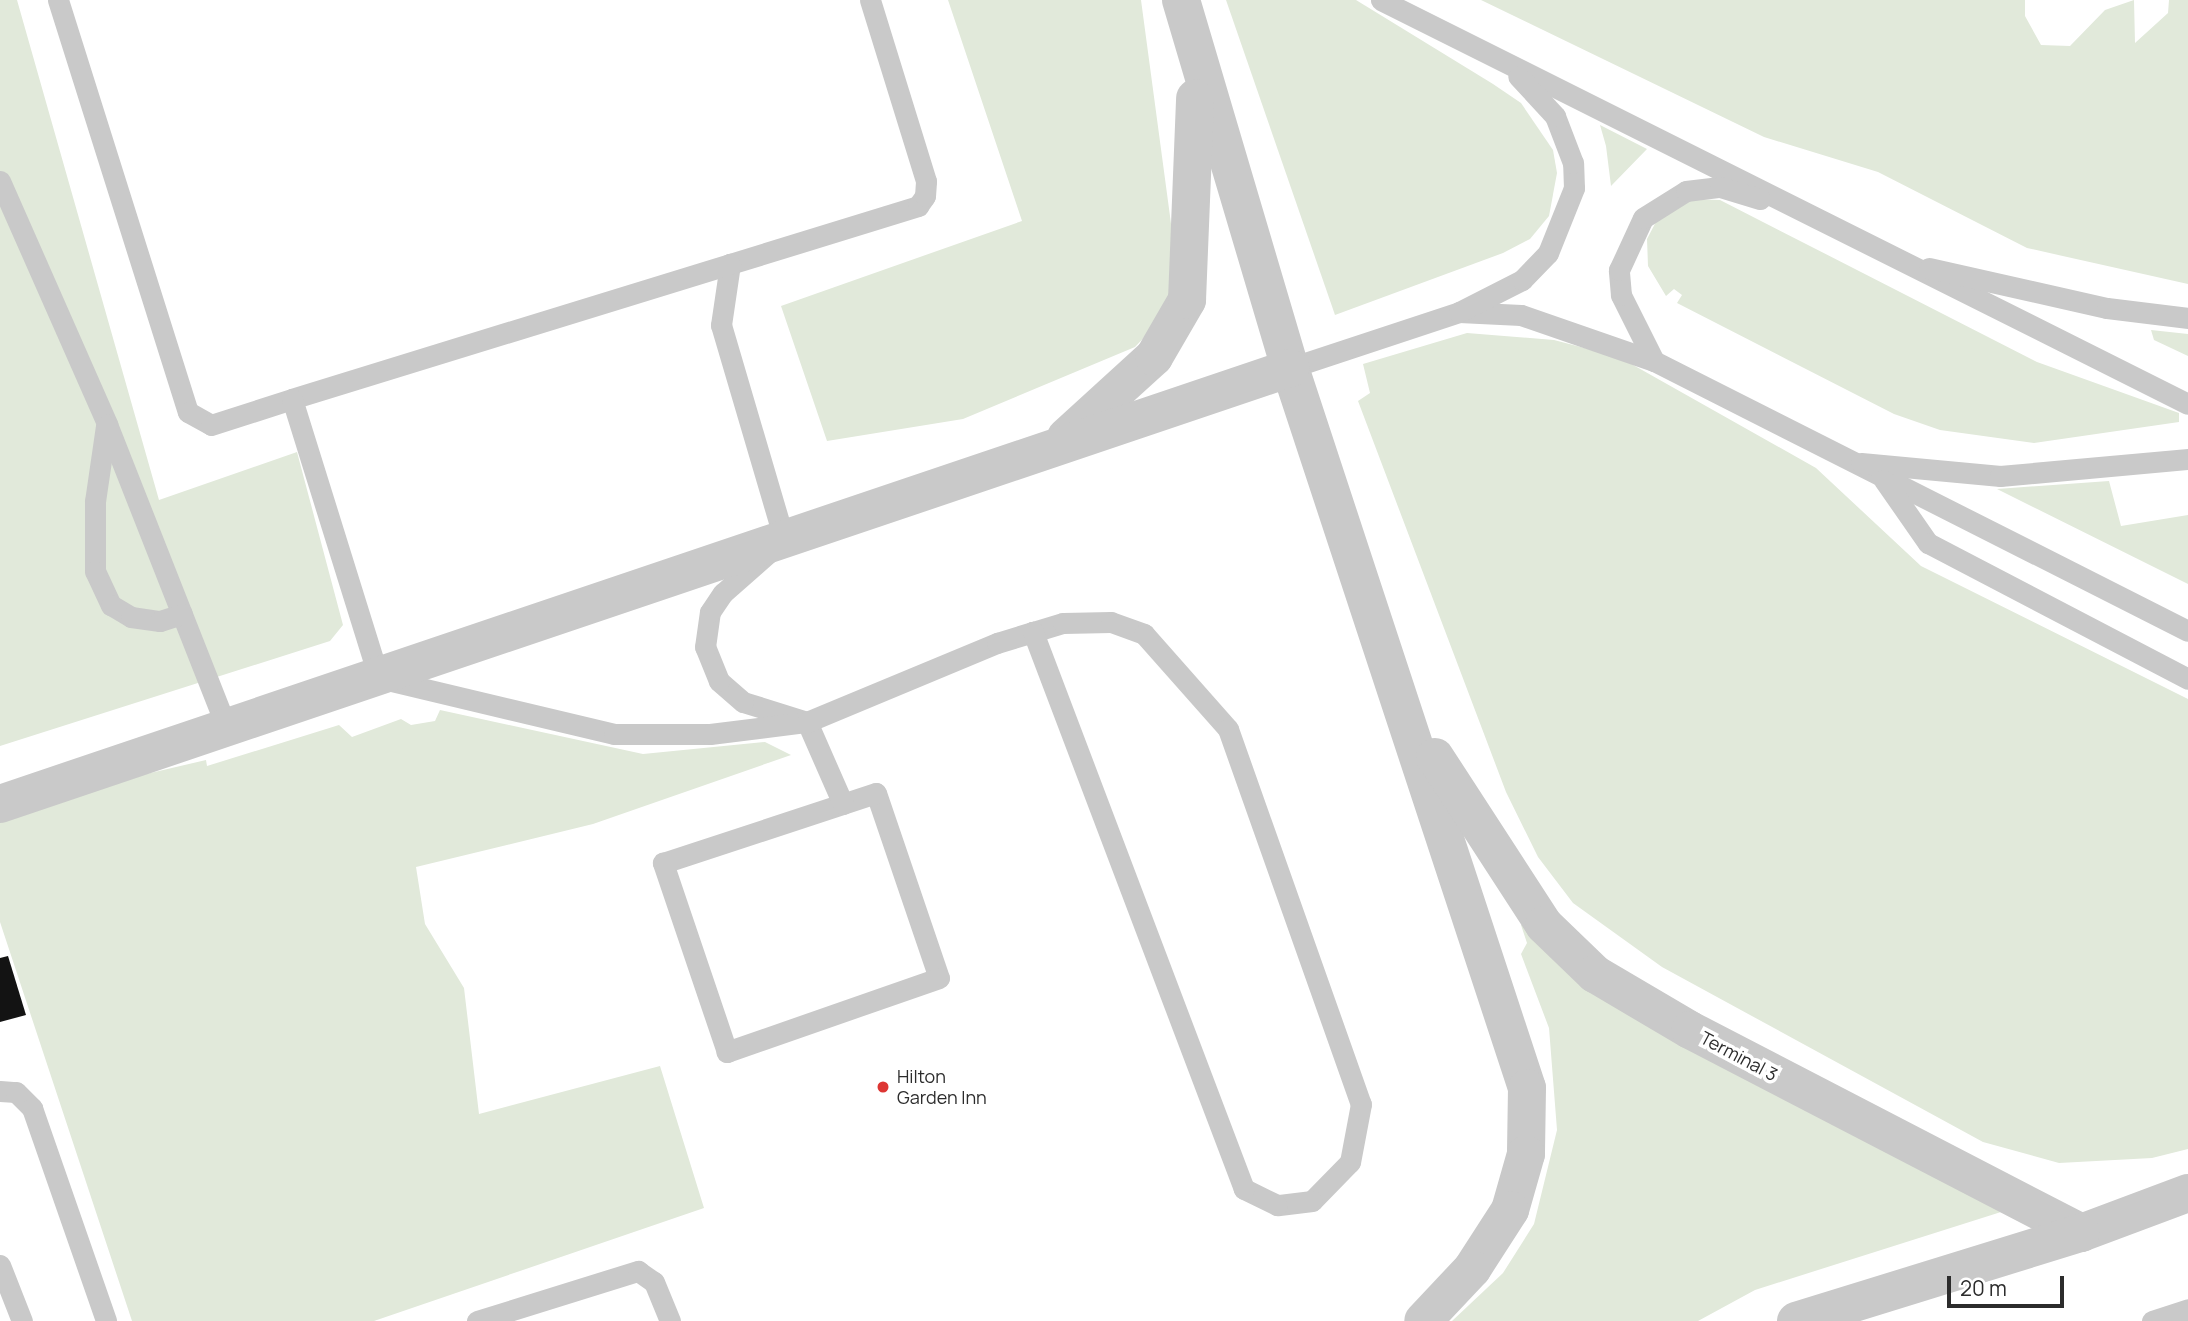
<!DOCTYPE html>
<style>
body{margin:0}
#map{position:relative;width:2188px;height:1321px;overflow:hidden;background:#fff;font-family:Manrope,sans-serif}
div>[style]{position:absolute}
.green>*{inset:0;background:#e1e9da}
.building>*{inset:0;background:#131313}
.lane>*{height:21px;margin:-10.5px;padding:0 10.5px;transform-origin:10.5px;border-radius:10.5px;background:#c9c9c9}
.street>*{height:38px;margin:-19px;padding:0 19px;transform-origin:19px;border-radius:19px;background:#c9c9c9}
.dots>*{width:19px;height:19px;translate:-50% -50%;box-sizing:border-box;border:4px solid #fff;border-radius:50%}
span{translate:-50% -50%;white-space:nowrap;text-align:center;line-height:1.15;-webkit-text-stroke:7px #fff;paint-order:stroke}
.street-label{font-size:18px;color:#2c2c2c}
.poi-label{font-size:18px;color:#2c2c2c}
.left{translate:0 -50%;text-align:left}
.scale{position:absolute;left:1947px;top:1276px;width:117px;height:32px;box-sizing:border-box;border:4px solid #2c2c2c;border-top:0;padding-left:9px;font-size:21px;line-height:24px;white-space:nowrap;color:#2c2c2c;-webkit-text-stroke:5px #fff;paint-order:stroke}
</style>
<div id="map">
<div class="green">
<i style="clip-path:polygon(0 0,17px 0,159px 500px,297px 452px,343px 625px,330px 641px,0 746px)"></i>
<i style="clip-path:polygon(948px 0,1141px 0,1181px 298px,1135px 347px,963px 419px,827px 441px,781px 306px,1022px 221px)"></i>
<i style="clip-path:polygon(1226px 0,1356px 0,1493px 84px,1521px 103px,1553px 150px,1557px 173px,1549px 216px,1530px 239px,1503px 253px,1335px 315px)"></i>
<i style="clip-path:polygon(1481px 0,2025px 0,2025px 16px,2041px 45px,2070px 46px,2105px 10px,2134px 0,2135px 43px,2168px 13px,2169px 0,2188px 0,2188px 284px,2027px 248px,1878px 172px,1764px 137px)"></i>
<i style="clip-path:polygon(1600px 125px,1647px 149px,1611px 186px,1606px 146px)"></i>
<i style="clip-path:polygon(1689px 199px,1720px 200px,2037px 362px,2179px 413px,2179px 422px,2034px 443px,1940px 430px,1894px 414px,1677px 303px,1682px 295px,1674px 289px,1666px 296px,1648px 266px,1647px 239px,1659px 216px)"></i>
<i style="clip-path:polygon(2151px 330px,2188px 334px,2188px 356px,2154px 340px)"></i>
<i style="clip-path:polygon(1467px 333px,1554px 340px,1619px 357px,1816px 468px,1921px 566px,2188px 699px,2188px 1149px,2152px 1158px,2059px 1163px,1983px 1142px,1662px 967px,1573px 903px,1538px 857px,1506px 792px,1358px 401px,1370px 393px,1363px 364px)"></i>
<i style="clip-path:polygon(2109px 481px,2121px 526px,2188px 515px,2188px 584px,1997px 489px)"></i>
<i style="clip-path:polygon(440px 710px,643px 754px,765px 742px,791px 755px,593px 824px,416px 867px,425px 924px,464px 988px,479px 1114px,660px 1066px,704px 1208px,374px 1321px,132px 1321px,0 922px,0 818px,82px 789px,206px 760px,207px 766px,339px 725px,352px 737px,401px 719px,411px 725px,435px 721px)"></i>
<i style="clip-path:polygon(1528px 921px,2001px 1212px,1755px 1290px,1698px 1321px,1452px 1321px,1503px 1273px,1534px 1224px,1557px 1130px,1549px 1028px,1521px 954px,1527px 943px,1521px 925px)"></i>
</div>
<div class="building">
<i style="clip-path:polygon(8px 956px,26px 1015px,0 1022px,0 958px)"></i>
</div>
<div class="lane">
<i style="left:58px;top:0;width:432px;rotate:72.5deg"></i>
<i style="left:188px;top:412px;width:26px;rotate:29deg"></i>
<i style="left:211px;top:425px;width:85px;rotate:-17.8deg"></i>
<i style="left:1381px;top:0;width:902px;rotate:26.59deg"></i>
<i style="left:0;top:181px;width:266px;rotate:66.2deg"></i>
<i style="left:107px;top:424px;width:328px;rotate:68.5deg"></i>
<i style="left:730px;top:264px;width:197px;rotate:-17.1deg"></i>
<i style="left:918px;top:206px;width:12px;rotate:-55deg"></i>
<i style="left:925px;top:196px;width:15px;rotate:-86deg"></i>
<i style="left:926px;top:181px;width:189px;rotate:-107.2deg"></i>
<i style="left:1929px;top:268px;width:182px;rotate:12.7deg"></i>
<i style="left:2107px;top:308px;width:82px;rotate:7deg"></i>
<i style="left:1459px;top:312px;width:62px;rotate:2.8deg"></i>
<i style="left:1521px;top:315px;width:141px;rotate:19.1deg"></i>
<i style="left:1654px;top:361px;width:598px;rotate:26.82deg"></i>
<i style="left:1654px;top:361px;width:74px;rotate:-116.6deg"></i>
<i style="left:1621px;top:295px;width:25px;rotate:-95deg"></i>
<i style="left:1619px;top:270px;width:57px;rotate:-65.2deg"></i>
<i style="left:1643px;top:218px;width:51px;rotate:-32.1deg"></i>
<i style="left:1686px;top:191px;width:34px;rotate:-7deg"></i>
<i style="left:1720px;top:187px;width:42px;rotate:16.7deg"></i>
<i style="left:1290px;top:368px;width:178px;rotate:-18.3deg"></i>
<i style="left:1459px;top:312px;width:71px;rotate:-26.9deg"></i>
<i style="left:1522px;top:280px;width:37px;rotate:-46deg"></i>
<i style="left:1548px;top:253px;width:70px;rotate:-68.2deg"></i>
<i style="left:1574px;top:188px;width:25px;rotate:-92deg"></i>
<i style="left:1573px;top:163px;width:50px;rotate:-111deg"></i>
<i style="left:1555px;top:116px;width:54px;rotate:-132.8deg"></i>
<i style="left:106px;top:426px;width:76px;rotate:98.3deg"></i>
<i style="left:95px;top:501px;width:70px;rotate:90deg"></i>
<i style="left:95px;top:571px;width:38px;rotate:65deg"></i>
<i style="left:111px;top:605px;width:23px;rotate:31deg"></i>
<i style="left:131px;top:617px;width:29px;rotate:8deg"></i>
<i style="left:160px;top:621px;width:23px;rotate:-18deg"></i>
<i style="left:1861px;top:463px;width:140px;rotate:5.3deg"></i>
<i style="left:2000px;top:476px;width:189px;rotate:-5.2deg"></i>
<i style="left:1884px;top:480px;width:77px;rotate:55.1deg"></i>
<i style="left:1928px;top:543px;width:293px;rotate:27.6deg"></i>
<i style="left:876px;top:793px;width:195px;rotate:71.2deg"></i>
<i style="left:939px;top:978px;width:225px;rotate:160.8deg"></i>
<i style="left:727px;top:1052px;width:200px;rotate:-108.7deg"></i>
<i style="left:663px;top:863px;width:224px;rotate:-18.2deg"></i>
<i style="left:843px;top:804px;width:90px;rotate:-113.7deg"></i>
<i style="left:807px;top:722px;width:67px;rotate:-162.6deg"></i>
<i style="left:743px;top:702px;width:32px;rotate:-139deg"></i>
<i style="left:719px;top:681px;width:37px;rotate:-112deg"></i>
<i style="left:705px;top:647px;width:35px;rotate:-82deg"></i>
<i style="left:710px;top:612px;width:23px;rotate:-56deg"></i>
<i style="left:723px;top:593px;width:81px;rotate:-41.5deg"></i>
<i style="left:784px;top:539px;width:223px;rotate:-106.4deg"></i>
<i style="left:721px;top:325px;width:62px;rotate:-81.6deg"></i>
<i style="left:730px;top:264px;width:458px;rotate:162.9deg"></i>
<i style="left:292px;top:399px;width:292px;rotate:72.7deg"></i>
<i style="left:379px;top:678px;width:242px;rotate:13.4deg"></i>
<i style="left:614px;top:734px;width:96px"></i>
<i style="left:710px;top:734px;width:98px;rotate:-7.1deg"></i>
<i style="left:807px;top:722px;width:206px;rotate:-22.6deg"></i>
<i style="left:997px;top:643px;width:38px;rotate:-17deg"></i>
<i style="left:1033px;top:632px;width:31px;rotate:-17deg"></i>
<i style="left:1063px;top:623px;width:48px;rotate:-1.2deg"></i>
<i style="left:1111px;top:622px;width:35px;rotate:20deg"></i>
<i style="left:1144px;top:634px;width:127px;rotate:48.5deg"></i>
<i style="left:1228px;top:729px;width:398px;rotate:70.5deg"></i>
<i style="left:1361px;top:1104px;width:59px;rotate:100.7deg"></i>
<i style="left:1350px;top:1162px;width:54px;rotate:134.3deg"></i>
<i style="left:1312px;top:1201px;width:35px;rotate:173deg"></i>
<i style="left:1277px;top:1205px;width:37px;rotate:-154deg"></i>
<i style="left:1244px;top:1189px;width:596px;rotate:-110.75deg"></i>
<i style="left:0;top:1091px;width:16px;rotate:4deg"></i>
<i style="left:16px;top:1092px;width:23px;rotate:45deg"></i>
<i style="left:32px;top:1108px;width:225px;rotate:70.8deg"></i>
<i style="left:0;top:1265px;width:60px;rotate:68.6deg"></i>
<i style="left:477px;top:1321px;width:169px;rotate:-17.3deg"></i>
<i style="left:638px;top:1271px;width:19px;rotate:35deg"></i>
<i style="left:654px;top:1282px;width:42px;rotate:67.7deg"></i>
<i style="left:2152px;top:1321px;width:38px;rotate:-18deg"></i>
</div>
<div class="street">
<i style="left:1181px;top:0;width:384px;rotate:73.5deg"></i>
<i style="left:1290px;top:368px;width:758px;rotate:71.78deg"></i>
<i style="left:1527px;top:1088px;width:66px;rotate:90.9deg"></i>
<i style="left:1526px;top:1154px;width:58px;rotate:105.9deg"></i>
<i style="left:1510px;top:1210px;width:70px;rotate:122.8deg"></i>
<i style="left:1472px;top:1269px;width:71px;rotate:133.3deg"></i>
<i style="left:1066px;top:437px;width:119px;rotate:-42.3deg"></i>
<i style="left:1154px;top:357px;width:66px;rotate:-59.9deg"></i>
<i style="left:1187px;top:300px;width:202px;rotate:-87.7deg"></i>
<i style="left:1435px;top:757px;width:200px;rotate:57deg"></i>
<i style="left:1544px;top:925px;width:71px;rotate:43.9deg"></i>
<i style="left:1595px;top:974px;width:110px;rotate:30.5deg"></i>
<i style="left:1690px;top:1030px;width:441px;rotate:27.4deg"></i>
<i style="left:2081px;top:1233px;width:114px;rotate:-20.5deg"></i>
<i style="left:0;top:804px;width:1362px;rotate:-18.67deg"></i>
<i style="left:1796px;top:1321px;width:298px;rotate:-17.2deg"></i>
</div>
<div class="dots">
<i style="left:883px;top:1087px;background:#dd3633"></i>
</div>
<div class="street-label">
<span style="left:1739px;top:1056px;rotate:28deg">Terminal 3</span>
</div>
<div class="poi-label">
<span class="left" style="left:897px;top:1087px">Hilton<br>Garden Inn</span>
</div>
<div class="scale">20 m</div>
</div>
